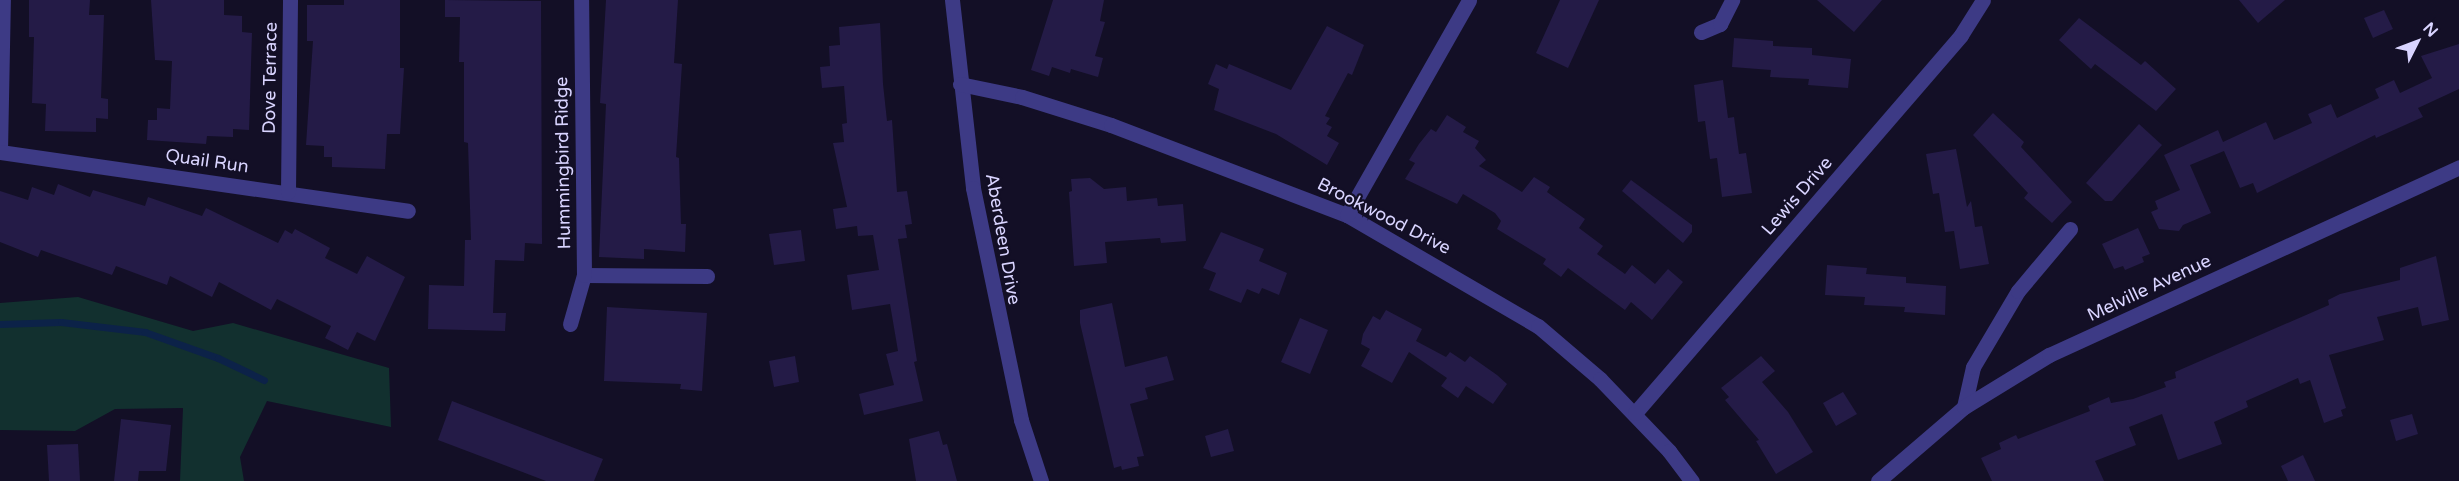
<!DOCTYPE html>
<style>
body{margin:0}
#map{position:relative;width:2459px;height:481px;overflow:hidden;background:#130f26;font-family:"Varela Round",sans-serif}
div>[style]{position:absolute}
.green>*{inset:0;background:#12302f}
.stream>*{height:7px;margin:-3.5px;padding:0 3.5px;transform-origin:3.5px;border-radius:3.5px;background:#0c2248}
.building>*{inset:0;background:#241b47}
.minor>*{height:15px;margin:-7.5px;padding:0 7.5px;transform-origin:7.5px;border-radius:7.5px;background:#3d3a85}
span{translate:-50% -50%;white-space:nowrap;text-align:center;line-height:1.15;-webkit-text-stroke:4.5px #130f26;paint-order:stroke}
.street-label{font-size:18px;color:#d9d4ff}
.north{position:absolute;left:2387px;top:12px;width:60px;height:60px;-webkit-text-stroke:4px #130f26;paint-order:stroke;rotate:48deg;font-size:16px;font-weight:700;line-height:24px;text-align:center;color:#d9d4ff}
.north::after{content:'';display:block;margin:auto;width:21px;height:27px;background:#d9d4ff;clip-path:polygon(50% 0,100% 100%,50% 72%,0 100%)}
</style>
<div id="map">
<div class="green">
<i style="clip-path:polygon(78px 297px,193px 331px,233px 323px,389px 368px,391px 427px,267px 401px,240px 457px,244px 481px,180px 481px,183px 408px,115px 409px,75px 431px,0 430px,0 303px)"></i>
</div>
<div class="stream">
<i style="left:0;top:324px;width:61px;rotate:-1.9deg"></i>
<i style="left:61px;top:322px;width:85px;rotate:6.8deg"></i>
<i style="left:145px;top:332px;width:77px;rotate:19.6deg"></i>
<i style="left:218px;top:358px;width:51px;rotate:25.6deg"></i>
</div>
<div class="building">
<i style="clip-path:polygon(29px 0,90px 0,89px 15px,104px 15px,101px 98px,108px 99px,108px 119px,96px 118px,96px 132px,45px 131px,46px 104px,32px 103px,34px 37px,29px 37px)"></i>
<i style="clip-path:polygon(151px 0,224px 0,224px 15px,242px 16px,242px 32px,252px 33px,249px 130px,233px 129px,233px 137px,207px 136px,206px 144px,147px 140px,148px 120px,157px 120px,157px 108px,170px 109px,172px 61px,155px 60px)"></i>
<i style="clip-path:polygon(344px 0,400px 0,400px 68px,404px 68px,400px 134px,387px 134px,385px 169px,332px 167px,332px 157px,324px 157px,324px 146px,306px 145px,313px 41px,307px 41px,307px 5px,344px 5px)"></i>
<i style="clip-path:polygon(445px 0,541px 1px,542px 244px,525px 243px,524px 261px,495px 260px,493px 313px,506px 313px,505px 331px,428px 329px,429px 285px,464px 286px,465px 240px,471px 240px,468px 143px,464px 142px,464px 62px,459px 62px,460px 17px,445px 17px)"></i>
<i style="clip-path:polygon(606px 0,678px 0,674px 63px,682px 64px,676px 157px,679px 158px,681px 224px,686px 224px,685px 252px,644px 249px,644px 259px,599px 257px,606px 104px,600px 103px)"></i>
<i style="clip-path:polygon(1053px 0,1104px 0,1100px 21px,1105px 22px,1095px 56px,1103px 58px,1098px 77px,1071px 69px,1070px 73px,1052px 67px,1049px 76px,1031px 70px)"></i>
<i style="clip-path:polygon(1560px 0,1599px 0,1568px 68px,1536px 53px)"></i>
<i style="clip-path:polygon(1817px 0,1882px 0,1854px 32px)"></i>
<i style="clip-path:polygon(2239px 0,2285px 0,2258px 23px)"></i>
<i style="clip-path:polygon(2384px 10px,2393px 29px,2373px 38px,2364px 18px)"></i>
<i style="clip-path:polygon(2079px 18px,2141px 65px,2145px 61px,2176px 89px,2156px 111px,2095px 64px,2091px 69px,2059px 40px)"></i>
<i style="clip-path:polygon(880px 23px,883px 84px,887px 121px,892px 120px,897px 192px,907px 191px,912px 224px,905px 225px,907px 238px,898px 239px,917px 361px,914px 362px,923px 401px,864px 415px,859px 394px,894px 385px,886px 354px,898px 351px,890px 304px,852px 310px,847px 275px,879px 270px,873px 235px,858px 236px,857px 226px,836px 229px,833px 209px,847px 207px,833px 143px,844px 142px,842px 124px,847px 123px,844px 86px,822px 88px,820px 67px,830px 66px,829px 46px,840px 45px,839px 27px)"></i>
<i style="clip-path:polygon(1327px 26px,1364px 45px,1352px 75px,1348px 73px,1325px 116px,1330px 118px,1326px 124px,1332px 127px,1327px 136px,1339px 143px,1327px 165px,1276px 134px,1214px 110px,1219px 89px,1208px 84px,1216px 64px,1227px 69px,1229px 64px,1291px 90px)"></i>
<i style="clip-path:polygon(1734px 38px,1773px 41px,1773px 46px,1812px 48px,1812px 55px,1851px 59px,1848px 88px,1808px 85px,1809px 79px,1770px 77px,1771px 70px,1732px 67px)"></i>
<i style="clip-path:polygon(2459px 44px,2459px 89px,2418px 108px,2423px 117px,2376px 138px,2375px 135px,2257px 193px,2253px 183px,2240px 188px,2224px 151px,2190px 165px,2211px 213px,2183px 225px,2179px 231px,2159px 229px,2151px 212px,2158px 209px,2155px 201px,2180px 190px,2164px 155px,2218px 130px,2223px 142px,2266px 122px,2274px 140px,2312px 123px,2308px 114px,2331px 104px,2337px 118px,2379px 98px,2375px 89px,2394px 80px,2400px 93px,2432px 78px,2421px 56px)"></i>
<i style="clip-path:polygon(1723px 80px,1728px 118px,1734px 117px,1739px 154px,1746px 153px,1752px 193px,1722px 197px,1717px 158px,1710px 159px,1705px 121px,1698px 122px,1694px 85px)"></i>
<i style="clip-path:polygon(1993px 113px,2024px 142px,2021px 147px,2072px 202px,2052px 223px,2024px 198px,2028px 193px,1973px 135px)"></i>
<i style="clip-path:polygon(1447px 115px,1466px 127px,1463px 132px,1479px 141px,1475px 148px,1486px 160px,1479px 166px,1522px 192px,1534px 177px,1550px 187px,1547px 192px,1585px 219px,1579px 228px,1603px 246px,1597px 254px,1625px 274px,1632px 265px,1655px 284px,1668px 269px,1683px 282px,1652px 320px,1631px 302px,1625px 310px,1568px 268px,1561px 277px,1543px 264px,1546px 259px,1497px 229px,1501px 221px,1495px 213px,1463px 194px,1457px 204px,1405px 179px,1415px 163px,1409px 160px,1419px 144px,1431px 129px,1436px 132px)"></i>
<i style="clip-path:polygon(2139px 124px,2162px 145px,2112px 201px,2105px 201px,2086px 183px)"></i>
<i style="clip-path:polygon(1956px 149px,1967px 207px,1971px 201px,1975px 227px,1982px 226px,1989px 264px,1960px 269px,1954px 231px,1945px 232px,1939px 193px,1933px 194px,1926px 154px)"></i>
<i style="clip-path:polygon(1090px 178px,1104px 189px,1126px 187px,1127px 201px,1157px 198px,1158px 206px,1183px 204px,1186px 241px,1161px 243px,1160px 238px,1105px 242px,1107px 263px,1074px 266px,1069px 192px,1072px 191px,1071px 179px)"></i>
<i style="clip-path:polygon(1631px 180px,1692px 225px,1692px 232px,1683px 243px,1622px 191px)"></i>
<i style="clip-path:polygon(58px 184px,90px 197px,93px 190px,145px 206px,148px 197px,202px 216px,206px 208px,278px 243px,285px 230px,292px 234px,295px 229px,330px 248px,325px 258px,357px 274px,367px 256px,405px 277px,375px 341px,357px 332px,348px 350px,325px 338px,331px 326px,277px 299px,271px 310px,219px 282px,212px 297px,170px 276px,167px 285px,116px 266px,112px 275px,41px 250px,38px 257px,0 242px,0 191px,28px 200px,32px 187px,54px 195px)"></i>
<i style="clip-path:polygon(2138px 228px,2150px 254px,2142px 257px,2144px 262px,2125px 270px,2123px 266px,2114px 269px,2102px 244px)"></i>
<i style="clip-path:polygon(801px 230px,805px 261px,774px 265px,769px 234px)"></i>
<i style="clip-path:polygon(1221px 232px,1264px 249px,1259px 261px,1287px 273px,1279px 295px,1262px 288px,1259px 294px,1247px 289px,1241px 303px,1209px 290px,1216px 273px,1203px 268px)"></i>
<i style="clip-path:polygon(2436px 256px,2449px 320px,2422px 326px,2418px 307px,2377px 317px,2384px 340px,2329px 355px,2346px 408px,2341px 410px,2343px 416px,2324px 423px,2310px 380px,2300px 384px,2298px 378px,2246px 401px,2248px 407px,2214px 422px,2222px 444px,2178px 460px,2162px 414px,2129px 427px,2136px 445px,2095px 461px,2104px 481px,1992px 481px,1981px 458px,2001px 449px,1999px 443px,2016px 435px,2018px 439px,2090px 411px,2088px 406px,2109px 397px,2111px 403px,2133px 399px,2166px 387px,2164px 382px,2176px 378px,2175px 372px,2329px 305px,2328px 300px,2340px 294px,2400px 280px,2400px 268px)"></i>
<i style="clip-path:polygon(1827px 265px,1867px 268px,1866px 274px,1906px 277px,1906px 283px,1946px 286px,1945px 315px,1904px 312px,1905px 307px,1864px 305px,1865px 297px,1825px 295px)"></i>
<i style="clip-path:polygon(1112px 303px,1125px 367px,1167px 356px,1174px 380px,1145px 388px,1148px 399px,1130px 404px,1144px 456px,1137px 457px,1139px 466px,1122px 470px,1121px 466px,1114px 468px,1080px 323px,1080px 310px)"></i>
<i style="clip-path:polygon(607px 307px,707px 313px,702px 391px,680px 389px,681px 384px,604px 381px)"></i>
<i style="clip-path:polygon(1386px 310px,1422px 329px,1416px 341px,1446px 357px,1450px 352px,1465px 362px,1470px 356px,1497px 375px,1507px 384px,1493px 404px,1466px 386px,1458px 398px,1441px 386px,1447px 378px,1409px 352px,1392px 383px,1361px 366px,1370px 349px,1361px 344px,1363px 334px,1373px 316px,1380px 320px)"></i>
<i style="clip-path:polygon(1300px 318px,1328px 330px,1310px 374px,1281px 362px)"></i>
<i style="clip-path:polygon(795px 356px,799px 382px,774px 387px,769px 361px)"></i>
<i style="clip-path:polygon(1761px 356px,1775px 371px,1762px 382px,1788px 412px,1813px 452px,1776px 474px,1756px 441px,1759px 440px,1725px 400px,1729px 397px,1721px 388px)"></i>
<i style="clip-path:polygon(1843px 392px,1857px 414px,1836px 426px,1823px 403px)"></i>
<i style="clip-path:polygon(452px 401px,603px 459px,594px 481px,546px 481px,438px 440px)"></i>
<i style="clip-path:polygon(2412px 414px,2418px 434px,2396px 441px,2390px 420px)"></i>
<i style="clip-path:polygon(121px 419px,171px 425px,166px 471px,139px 471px,138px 481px,114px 481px)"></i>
<i style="clip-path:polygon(1228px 429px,1234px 451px,1211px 457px,1205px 436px)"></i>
<i style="clip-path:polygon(939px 431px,943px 445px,947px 444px,957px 481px,916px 481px,909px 439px)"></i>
<i style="clip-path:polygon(78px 444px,80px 481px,49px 481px,47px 445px)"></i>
<i style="clip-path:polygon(2303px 455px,2315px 481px,2288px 481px,2281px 466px)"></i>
</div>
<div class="minor">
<i style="left:952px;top:0;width:189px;rotate:83.6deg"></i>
<i style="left:973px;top:188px;width:237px;rotate:78.3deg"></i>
<i style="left:1021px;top:420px;width:64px;rotate:71.8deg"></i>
<i style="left:1701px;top:32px;width:21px;rotate:-23deg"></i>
<i style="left:1720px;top:24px;width:27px;rotate:-63deg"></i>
<i style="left:960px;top:84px;width:63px;rotate:11.8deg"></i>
<i style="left:1022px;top:97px;width:93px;rotate:17.5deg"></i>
<i style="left:1111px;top:125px;width:253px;rotate:20.9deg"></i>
<i style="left:1347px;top:215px;width:221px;rotate:30.2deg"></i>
<i style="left:1538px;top:326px;width:82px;rotate:40.5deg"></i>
<i style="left:1600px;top:379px;width:100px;rotate:46.2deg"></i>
<i style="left:1669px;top:451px;width:38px;rotate:53deg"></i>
<i style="left:0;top:151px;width:151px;rotate:-88.9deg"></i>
<i style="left:0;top:152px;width:412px;rotate:8.2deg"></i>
<i style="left:288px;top:192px;width:192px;rotate:-89.4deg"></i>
<i style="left:1347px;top:215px;width:247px;rotate:-60.4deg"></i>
<i style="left:584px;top:275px;width:123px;rotate:0.5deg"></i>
<i style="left:570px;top:324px;width:51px;rotate:-74.1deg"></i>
<i style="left:584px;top:275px;width:275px;rotate:-90.6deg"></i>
<i style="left:1964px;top:407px;width:41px;rotate:-77.3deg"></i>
<i style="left:1973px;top:367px;width:88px;rotate:-59.4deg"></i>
<i style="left:2018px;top:291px;width:81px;rotate:-50deg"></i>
<i style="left:1635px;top:413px;width:499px;rotate:-49.2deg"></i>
<i style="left:1961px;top:35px;width:41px;rotate:-57.8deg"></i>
<i style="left:1878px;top:481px;width:113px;rotate:-40.7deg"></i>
<i style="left:1964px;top:407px;width:100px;rotate:-31.5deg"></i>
<i style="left:2049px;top:355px;width:451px;rotate:-24.6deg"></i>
</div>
<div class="street-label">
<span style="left:270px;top:78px;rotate:-89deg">Dove Terrace</span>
<span style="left:207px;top:161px;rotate:8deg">Quail Run</span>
<span style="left:563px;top:163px;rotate:-91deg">Hummingbird Ridge</span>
<span style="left:1797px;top:196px;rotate:-49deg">Lewis Drive</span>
<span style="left:1384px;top:216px;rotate:27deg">Brookwood Drive</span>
<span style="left:1003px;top:239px;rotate:80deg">Aberdeen Drive</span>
<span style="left:2149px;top:288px;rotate:-25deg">Melville Avenue</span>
</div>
<div class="north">N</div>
</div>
